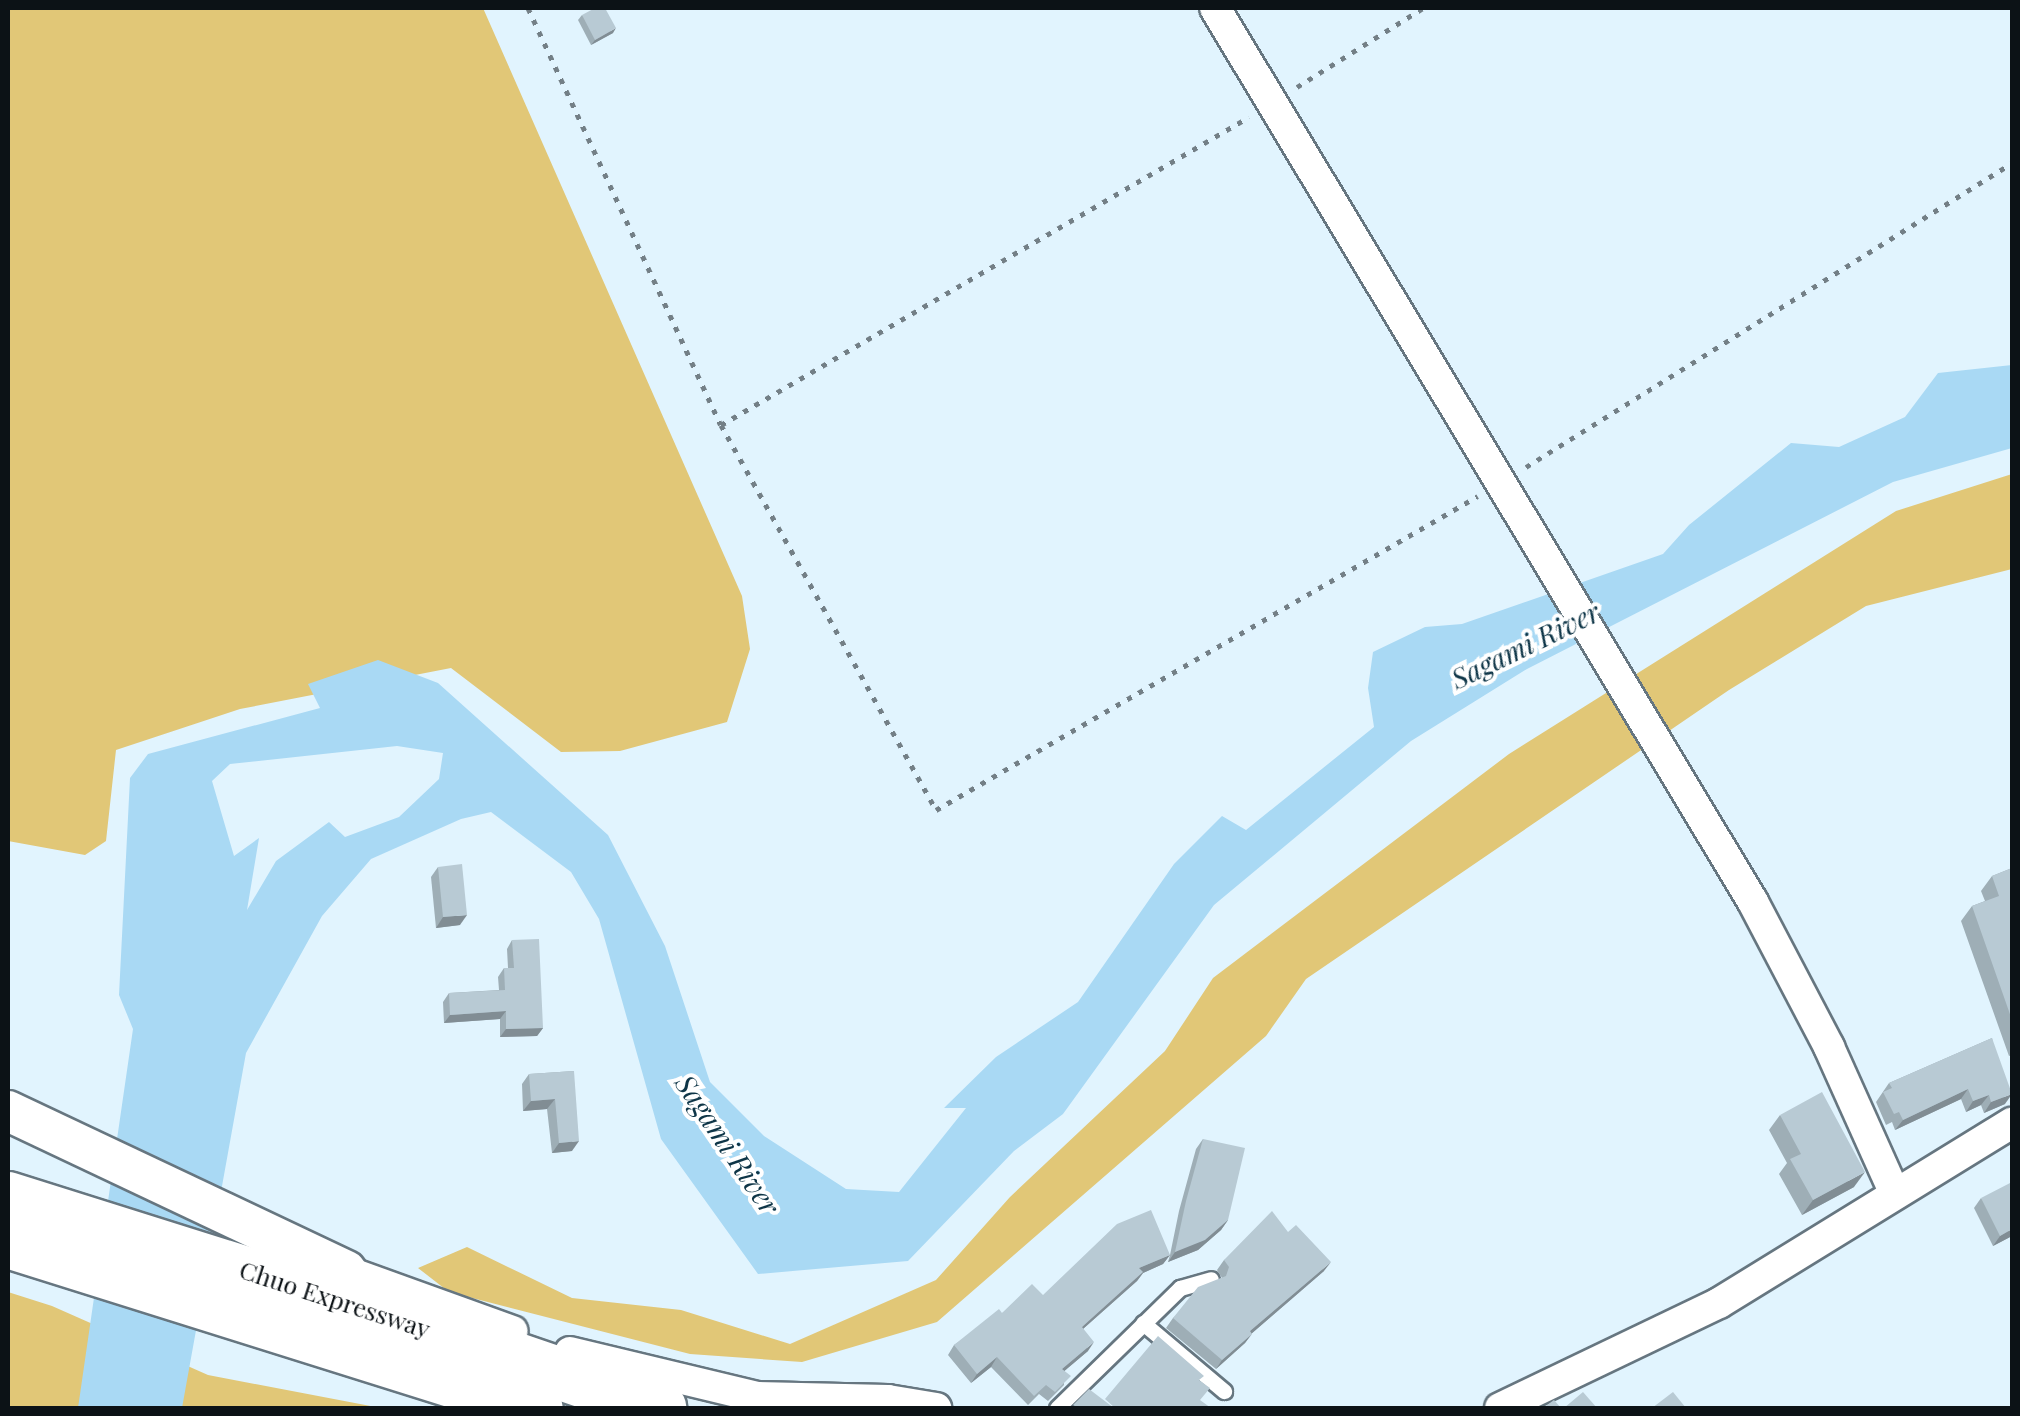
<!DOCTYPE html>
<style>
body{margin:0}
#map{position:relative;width:2020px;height:1416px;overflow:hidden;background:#e1f4fe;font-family:"Playfair Display",serif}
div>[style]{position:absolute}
.green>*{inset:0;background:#e1c777}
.water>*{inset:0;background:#a9d9f4}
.path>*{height:5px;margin-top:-2.5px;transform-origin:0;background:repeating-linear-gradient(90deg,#737f86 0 5px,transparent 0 13px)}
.roads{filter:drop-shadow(2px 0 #667680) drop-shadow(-2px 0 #667680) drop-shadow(0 2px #667680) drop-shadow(0 -2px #667680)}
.lane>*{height:15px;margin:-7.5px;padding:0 7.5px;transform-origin:7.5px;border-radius:7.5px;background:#fff}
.street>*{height:30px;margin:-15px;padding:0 15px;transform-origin:15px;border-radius:15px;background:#fff}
.secondary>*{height:40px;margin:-20px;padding:0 20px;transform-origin:20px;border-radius:20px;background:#fff}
.highway>*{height:52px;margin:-26px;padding:0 26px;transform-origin:26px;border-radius:26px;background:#fff}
.wall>*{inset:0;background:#9eaeb6}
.shaded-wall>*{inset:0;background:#818d94}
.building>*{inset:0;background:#b8cad4}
span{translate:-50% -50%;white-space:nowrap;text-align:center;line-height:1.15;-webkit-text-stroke:8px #fff;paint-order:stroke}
.street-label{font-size:25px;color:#0c1216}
.water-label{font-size:28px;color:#0e3547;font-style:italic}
.frame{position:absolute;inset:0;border:10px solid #0c1216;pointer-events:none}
</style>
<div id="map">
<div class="green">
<i style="clip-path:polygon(8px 8px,483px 8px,742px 596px,750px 649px,727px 722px,620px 751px,561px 752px,451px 668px,240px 709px,116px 750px,106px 841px,85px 855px,8px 841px)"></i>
<i style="clip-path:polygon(2012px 474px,2012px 569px,1866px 606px,1729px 690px,1306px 979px,1266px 1036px,937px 1322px,802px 1362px,690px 1354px,449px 1292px,418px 1268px,467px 1247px,572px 1298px,681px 1310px,790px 1344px,936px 1280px,1010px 1197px,1165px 1051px,1213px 978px,1509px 754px,1896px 511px)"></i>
<i style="clip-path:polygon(8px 1292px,52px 1306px,208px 1375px,381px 1408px,8px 1408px)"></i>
</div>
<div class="water">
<i style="clip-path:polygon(evenodd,2012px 365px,2012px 448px,1893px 482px,1527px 669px,1411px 741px,1214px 905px,1063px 1114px,1014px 1151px,908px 1261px,758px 1274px,661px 1139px,599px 919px,571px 872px,491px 812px,461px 819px,371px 859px,322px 916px,246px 1053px,182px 1408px,78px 1408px,133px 1029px,119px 995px,130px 778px,148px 754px,320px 708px,308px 684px,378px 660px,438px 683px,608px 835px,665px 946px,710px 1082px,764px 1136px,846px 1189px,899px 1192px,966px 1108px,944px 1108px,996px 1057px,1078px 1002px,1174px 864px,1222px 816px,1246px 830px,1374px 727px,1368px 688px,1373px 652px,1425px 627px,1462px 624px,1663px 554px,1689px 525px,1791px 443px,1839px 447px,1905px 417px,1938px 373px,2012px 365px,397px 746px,443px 753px,439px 779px,399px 817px,345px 837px,329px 822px,276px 861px,247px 910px,259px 838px,234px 856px,212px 781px,230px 764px,397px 746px)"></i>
</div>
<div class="path">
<i style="left:528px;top:8px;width:459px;rotate:65.2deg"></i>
<i style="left:721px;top:425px;width:441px;rotate:60.8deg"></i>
<i style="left:936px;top:810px;width:626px;rotate:-30.09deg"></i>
<i style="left:1297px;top:87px;width:149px;rotate:-32.1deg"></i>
<i style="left:721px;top:425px;width:611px;rotate:-30.26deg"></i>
<i style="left:1526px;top:467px;width:573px;rotate:-32.03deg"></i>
</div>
<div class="roads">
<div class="lane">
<i style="left:1143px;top:1323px;width:106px;rotate:40deg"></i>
<i style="left:1057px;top:1408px;width:172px;rotate:-44.3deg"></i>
<i style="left:1180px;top:1288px;width:32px;rotate:-16deg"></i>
</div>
<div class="street">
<i style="left:1215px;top:8px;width:1043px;rotate:58.96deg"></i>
<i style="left:1753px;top:902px;width:164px;rotate:62.3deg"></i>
<i style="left:1829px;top:1047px;width:161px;rotate:65.8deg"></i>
<i style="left:346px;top:1271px;width:177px;rotate:19.8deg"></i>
<i style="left:570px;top:1352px;width:192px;rotate:13.5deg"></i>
<i style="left:757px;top:1397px;width:131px;rotate:1.3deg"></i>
<i style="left:888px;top:1400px;width:49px;rotate:9.5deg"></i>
<i style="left:1500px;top:1408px;width:243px;rotate:-25.6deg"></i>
<i style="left:1719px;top:1303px;width:344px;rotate:-31.6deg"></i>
</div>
<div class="secondary">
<i style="left:8px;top:1111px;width:374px;rotate:25.3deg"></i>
</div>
<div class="highway">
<i style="left:8px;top:1198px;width:506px;rotate:17.47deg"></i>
<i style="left:491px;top:1350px;width:179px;rotate:18.9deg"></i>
<i style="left:8px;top:1242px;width:554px;rotate:17.42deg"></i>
</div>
</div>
<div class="wall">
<i style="clip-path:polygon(582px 15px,613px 33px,591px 45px,578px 20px)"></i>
<i style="clip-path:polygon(438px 867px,460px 925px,436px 928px,431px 877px)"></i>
<i style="clip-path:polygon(2012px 868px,2012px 1055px,2009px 1056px,1961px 921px,1972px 906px,1985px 901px,1981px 891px,1992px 876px)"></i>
<i style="clip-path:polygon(512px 940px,543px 1028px,537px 1036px,500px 1037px,500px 1019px,444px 1023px,443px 1002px,449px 993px,499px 990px,498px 977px,504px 968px,508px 968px,507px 949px)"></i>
<i style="clip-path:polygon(1992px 1038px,2005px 1104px,1984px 1113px,1981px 1105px,1966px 1112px,1961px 1099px,1895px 1130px,1892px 1122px,1886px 1125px,1876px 1102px,1889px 1083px)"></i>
<i style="clip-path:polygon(574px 1071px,572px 1151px,552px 1153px,547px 1109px,523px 1111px,522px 1084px,529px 1074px)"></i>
<i style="clip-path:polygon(1780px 1115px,1854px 1187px,1802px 1215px,1779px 1174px,1787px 1163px,1769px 1130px)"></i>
<i style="clip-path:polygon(1203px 1139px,1228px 1220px,1221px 1230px,1198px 1250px,1168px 1262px,1170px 1255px,1163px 1264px,1143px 1273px,1137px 1281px,1083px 1329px,1088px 1351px,1064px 1371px,1064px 1385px,1048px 1401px,1039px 1394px,1028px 1405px,991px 1367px,971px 1383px,948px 1355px,954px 1345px,1002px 1313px,1170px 1255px,1179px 1211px,1196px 1149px)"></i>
<i style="clip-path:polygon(1981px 1198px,2012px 1236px,1993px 1246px,1974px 1208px)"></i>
<i style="clip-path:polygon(1288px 1232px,1324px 1271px,1252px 1333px,1245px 1343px,1216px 1369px,1166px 1328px,1173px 1318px,1222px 1278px,1217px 1270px,1224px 1260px)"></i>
</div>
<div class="shaded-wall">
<i style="clip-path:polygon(616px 28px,613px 33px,591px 45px,595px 40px)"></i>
<i style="clip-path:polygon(467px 915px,460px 925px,436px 928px,443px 917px)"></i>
<i style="clip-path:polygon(506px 1011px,500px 1019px,444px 1023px,450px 1015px)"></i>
<i style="clip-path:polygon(543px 1028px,537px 1036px,500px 1037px,506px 1029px)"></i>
<i style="clip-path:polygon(1968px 1089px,1961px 1099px,1895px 1130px,1903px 1120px)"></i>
<i style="clip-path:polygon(2012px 1094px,2005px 1104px,1984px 1113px,1991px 1102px)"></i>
<i style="clip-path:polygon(1989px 1095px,1981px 1105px,1966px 1112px,1973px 1101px)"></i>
<i style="clip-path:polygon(555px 1099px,547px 1109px,523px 1111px,531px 1101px)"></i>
<i style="clip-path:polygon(579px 1141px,572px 1151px,552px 1153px,559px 1143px)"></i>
<i style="clip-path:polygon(1865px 1172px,1854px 1187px,1802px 1215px,1813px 1200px)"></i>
<i style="clip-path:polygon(1228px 1220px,1221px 1230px,1198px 1250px,1168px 1262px,1175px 1252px)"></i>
<i style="clip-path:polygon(2012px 1229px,2012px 1236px,1993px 1246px,2000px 1236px)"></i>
<i style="clip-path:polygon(1170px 1255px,1163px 1264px,1143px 1273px,1137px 1281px,1075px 1336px,1082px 1327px,1139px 1268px)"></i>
<i style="clip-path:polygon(1331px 1262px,1324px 1271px,1243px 1341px,1250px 1331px)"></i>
<i style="clip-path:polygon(1252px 1334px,1245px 1343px,1216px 1369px,1222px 1360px)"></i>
<i style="clip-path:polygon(1094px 1342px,1088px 1351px,1055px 1379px,1062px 1369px)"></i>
<i style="clip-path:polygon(997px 1357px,991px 1367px,971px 1383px,977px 1374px)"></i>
</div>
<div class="building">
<i style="clip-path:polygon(595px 8px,605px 8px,616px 28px,595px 40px,582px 15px)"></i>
<i style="clip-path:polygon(462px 864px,467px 915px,443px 917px,438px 867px)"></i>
<i style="clip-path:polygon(2012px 868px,2012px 1020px,1972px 906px,1999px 896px,1992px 876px)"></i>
<i style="clip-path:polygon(539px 939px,543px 1028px,506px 1029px,506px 1011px,450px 1015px,449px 993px,505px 990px,504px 968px,514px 968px,512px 940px)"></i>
<i style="clip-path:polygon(1992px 1038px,2012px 1094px,1991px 1102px,1989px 1095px,1973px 1101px,1968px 1089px,1903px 1120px,1899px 1112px,1894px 1114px,1883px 1092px,1892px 1088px,1889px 1083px)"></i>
<i style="clip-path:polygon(574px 1071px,579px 1141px,559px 1143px,555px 1099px,531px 1101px,529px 1074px)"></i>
<i style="clip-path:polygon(1822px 1092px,1865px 1172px,1813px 1200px,1790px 1159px,1801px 1154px,1780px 1115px)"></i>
<i style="clip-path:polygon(1203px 1139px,1245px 1148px,1228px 1220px,1205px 1240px,1175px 1252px,1186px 1201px)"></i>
<i style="clip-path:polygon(2012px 1182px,2012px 1229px,2000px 1236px,1981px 1198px)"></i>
<i style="clip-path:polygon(1151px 1210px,1170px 1255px,1139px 1268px,1143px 1272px,1082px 1327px,1094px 1342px,1062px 1369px,1071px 1376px,1055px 1392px,1046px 1385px,1034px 1396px,997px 1357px,977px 1374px,954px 1345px,999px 1309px,1002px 1313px,1032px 1284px,1043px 1295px,1117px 1224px)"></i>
<i style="clip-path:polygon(1272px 1211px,1288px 1232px,1296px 1225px,1331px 1262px,1250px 1331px,1252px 1334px,1222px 1360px,1173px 1318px,1198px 1287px,1226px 1276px,1229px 1267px,1224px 1260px)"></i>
<i style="clip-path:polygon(1158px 1336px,1204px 1376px,1199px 1380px,1210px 1388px,1200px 1400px,1211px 1408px,1115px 1408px,1105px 1399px)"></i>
<i style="clip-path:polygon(1089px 1389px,1114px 1408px,1078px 1408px,1073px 1405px)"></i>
<i style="clip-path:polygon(1583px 1392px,1597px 1408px,1564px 1408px)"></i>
<i style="clip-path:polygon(1673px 1392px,1686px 1408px,1652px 1408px)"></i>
<i style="clip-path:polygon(1554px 1400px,1561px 1408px,1543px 1408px)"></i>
</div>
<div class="street-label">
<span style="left:335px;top:1299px;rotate:18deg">Chuo Expressway</span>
</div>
<div class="water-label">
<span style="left:1525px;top:645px;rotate:-26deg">Sagami River</span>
<span style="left:728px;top:1144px;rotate:56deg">Sagami River</span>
</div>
<div class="frame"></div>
</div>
